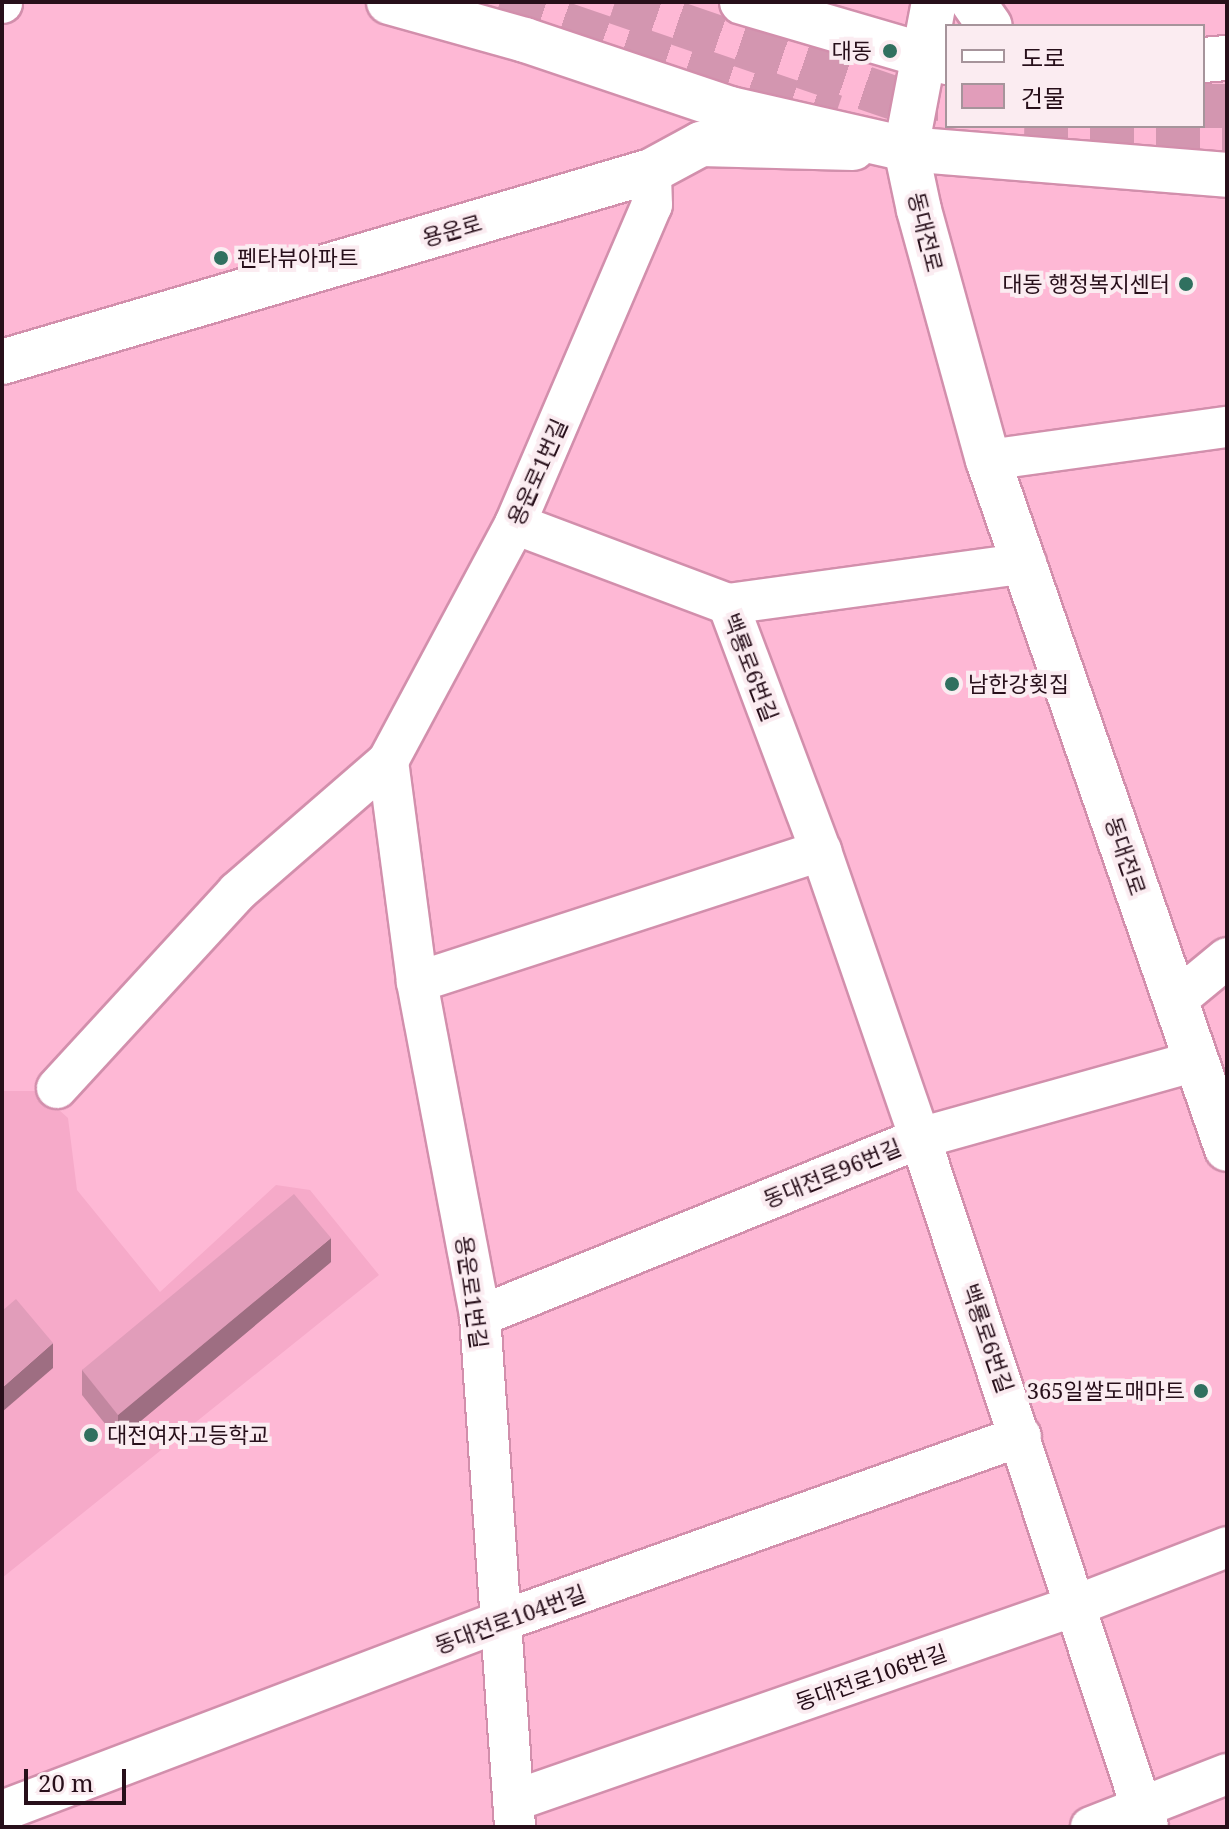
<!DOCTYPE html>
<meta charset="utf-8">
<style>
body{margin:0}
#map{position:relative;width:1229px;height:1829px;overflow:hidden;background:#feb8d5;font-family:"Noto Serif","Noto Sans KR",serif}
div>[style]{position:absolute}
.built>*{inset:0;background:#f6aac9}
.secondary-tunnel>*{height:44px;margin-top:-22px;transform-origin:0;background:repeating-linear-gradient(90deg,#d396b0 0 44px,transparent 0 66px)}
.roads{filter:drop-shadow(2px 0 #d28fac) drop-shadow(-2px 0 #d28fac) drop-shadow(0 2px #d28fac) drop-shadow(0 -2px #d28fac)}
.minor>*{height:40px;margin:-20px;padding:0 20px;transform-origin:20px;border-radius:20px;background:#fff}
.tertiary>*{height:44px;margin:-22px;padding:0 22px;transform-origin:22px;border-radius:22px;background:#fff}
.secondary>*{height:44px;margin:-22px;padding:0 22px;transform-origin:22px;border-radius:22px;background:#fff}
.wall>*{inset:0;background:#c287a0}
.shaded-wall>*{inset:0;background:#9e6e82}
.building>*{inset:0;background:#e19dba}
.dots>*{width:22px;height:22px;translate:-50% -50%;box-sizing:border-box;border:4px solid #fbecf1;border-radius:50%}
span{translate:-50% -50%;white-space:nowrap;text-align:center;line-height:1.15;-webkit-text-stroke:8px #fbecf1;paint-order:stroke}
.poi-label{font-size:22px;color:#270f1a}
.right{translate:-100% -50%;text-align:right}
.left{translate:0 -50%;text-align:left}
.street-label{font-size:22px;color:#270f1a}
.frame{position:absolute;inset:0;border:4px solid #270f1a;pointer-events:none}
.legend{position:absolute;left:945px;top:24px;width:260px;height:104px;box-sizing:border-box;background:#fbecf1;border:2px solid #a6949b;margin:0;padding:10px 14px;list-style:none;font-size:24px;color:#270f1a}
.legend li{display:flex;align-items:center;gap:16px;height:40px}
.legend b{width:40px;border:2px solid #a6949b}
.scale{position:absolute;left:24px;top:1769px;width:102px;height:36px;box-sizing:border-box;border:4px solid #270f1a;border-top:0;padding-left:10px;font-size:24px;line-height:28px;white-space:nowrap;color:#270f1a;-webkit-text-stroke:6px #fbecf1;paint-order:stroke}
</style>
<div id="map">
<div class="built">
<i style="clip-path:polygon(2px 1091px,38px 1091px,68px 1118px,77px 1190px,160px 1292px,276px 1185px,310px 1190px,379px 1275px,2px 1578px)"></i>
</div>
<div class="secondary-tunnel">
<i style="left:500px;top:2px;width:354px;rotate:18.9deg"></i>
<i style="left:615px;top:2px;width:295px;rotate:19deg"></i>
<i style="left:894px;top:98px;width:53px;rotate:1.1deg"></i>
<i style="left:1203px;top:106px;width:24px"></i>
<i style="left:1024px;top:140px;width:203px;rotate:1.4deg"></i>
</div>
<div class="roads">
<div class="minor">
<i style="left:2px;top:3px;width:1px;rotate:-90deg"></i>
<i style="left:988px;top:460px;width:241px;rotate:-7.9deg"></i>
<i style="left:515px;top:524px;width:228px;rotate:20.6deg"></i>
<i style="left:728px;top:604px;width:301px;rotate:-7.8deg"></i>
<i style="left:728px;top:604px;width:264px;rotate:69.4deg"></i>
<i style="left:821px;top:851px;width:304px;rotate:71deg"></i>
<i style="left:920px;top:1138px;width:726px;rotate:71.69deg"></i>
<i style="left:388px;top:761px;width:223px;rotate:82.5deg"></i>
<i style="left:417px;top:982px;width:340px;rotate:79.3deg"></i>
<i style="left:480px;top:1316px;width:512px;rotate:86.08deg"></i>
<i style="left:417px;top:982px;width:425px;rotate:-18deg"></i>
<i style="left:1175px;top:1001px;width:67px;rotate:-39.6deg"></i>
<i style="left:57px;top:1088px;width:266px;rotate:-47.4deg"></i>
<i style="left:237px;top:892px;width:200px;rotate:-40.9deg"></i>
<i style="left:388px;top:761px;width:269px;rotate:-61.8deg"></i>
<i style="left:515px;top:524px;width:347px;rotate:-66.8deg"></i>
<i style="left:652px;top:205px;width:34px;rotate:-92deg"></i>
<i style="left:480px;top:1316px;width:475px;rotate:-22deg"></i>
<i style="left:920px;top:1138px;width:286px;rotate:-15.6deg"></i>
<i style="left:513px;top:1801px;width:597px;rotate:-19.16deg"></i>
<i style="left:1077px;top:1605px;width:161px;rotate:-21.1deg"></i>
<i style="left:2px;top:1811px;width:532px;rotate:-20.82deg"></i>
<i style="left:499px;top:1622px;width:554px;rotate:-19.61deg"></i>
<i style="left:1091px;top:1827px;width:146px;rotate:-21.3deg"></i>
</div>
<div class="tertiary">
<i style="left:2px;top:362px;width:677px;rotate:-16.4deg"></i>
<i style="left:651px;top:171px;width:57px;rotate:-28.4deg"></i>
<i style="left:701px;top:144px;width:152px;rotate:1.5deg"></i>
</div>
<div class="secondary">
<i style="left:389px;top:2px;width:141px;rotate:15.6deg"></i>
<i style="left:525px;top:40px;width:216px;rotate:18.6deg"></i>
<i style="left:730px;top:109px;width:180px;rotate:12.8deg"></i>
<i style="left:906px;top:149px;width:322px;rotate:4.6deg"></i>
<i style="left:742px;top:2px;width:214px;rotate:16.3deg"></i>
<i style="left:934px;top:2px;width:150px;rotate:100.8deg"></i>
<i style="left:906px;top:149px;width:62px;rotate:78deg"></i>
<i style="left:919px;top:210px;width:259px;rotate:74.6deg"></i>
<i style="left:988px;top:460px;width:729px;rotate:70.87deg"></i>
<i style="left:973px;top:2px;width:29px;rotate:55deg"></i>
<i style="left:1203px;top:60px;width:24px;rotate:-5deg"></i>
</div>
</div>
<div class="wall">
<i style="clip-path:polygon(331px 1262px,118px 1440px,82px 1395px,82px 1370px)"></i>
</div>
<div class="shaded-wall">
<i style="clip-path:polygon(331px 1238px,331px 1262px,118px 1440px,118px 1415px)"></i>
<i style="clip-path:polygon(53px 1343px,53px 1368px,2px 1412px,2px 1388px)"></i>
</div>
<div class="building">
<i style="clip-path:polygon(294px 1194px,331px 1238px,118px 1415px,82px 1370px)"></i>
<i style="clip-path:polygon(16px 1299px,53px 1343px,2px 1388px,2px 1311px)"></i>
</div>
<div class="dots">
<i style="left:890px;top:51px;background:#30705f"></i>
<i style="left:221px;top:258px;background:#30705f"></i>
<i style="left:1186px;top:284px;background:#30705f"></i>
<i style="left:952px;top:684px;background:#30705f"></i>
<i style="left:1201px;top:1391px;background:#30705f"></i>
<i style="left:91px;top:1435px;background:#30705f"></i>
</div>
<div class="poi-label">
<span class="right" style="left:872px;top:51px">대동</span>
<span class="left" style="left:237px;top:258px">펜타뷰아파트</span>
<span class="right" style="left:1170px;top:284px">대동 행정복지센터</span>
<span class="left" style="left:968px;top:684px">남한강횟집</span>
<span class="right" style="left:1185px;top:1391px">365일쌀도매마트</span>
<span class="left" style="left:107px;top:1435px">대전여자고등학교</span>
</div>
<div class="street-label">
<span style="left:452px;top:230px;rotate:-16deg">용운로</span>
<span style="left:926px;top:232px;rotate:76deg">동대전로</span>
<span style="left:537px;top:472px;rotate:-66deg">용운로1번길</span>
<span style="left:751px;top:667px;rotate:69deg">백룡로6번길</span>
<span style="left:1126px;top:856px;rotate:71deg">동대전로</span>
<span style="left:832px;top:1173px;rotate:-22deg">동대전로96번길</span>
<span style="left:472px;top:1292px;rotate:82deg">용운로1번길</span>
<span style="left:988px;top:1338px;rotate:71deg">백룡로6번길</span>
<span style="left:510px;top:1619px;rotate:-20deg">동대전로104번길</span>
<span style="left:871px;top:1677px;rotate:-19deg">동대전로106번길</span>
</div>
<div class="frame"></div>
<ul class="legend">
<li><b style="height:10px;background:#fff"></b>도로</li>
<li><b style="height:22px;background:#e19dba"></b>건물</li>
</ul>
<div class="scale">20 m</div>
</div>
